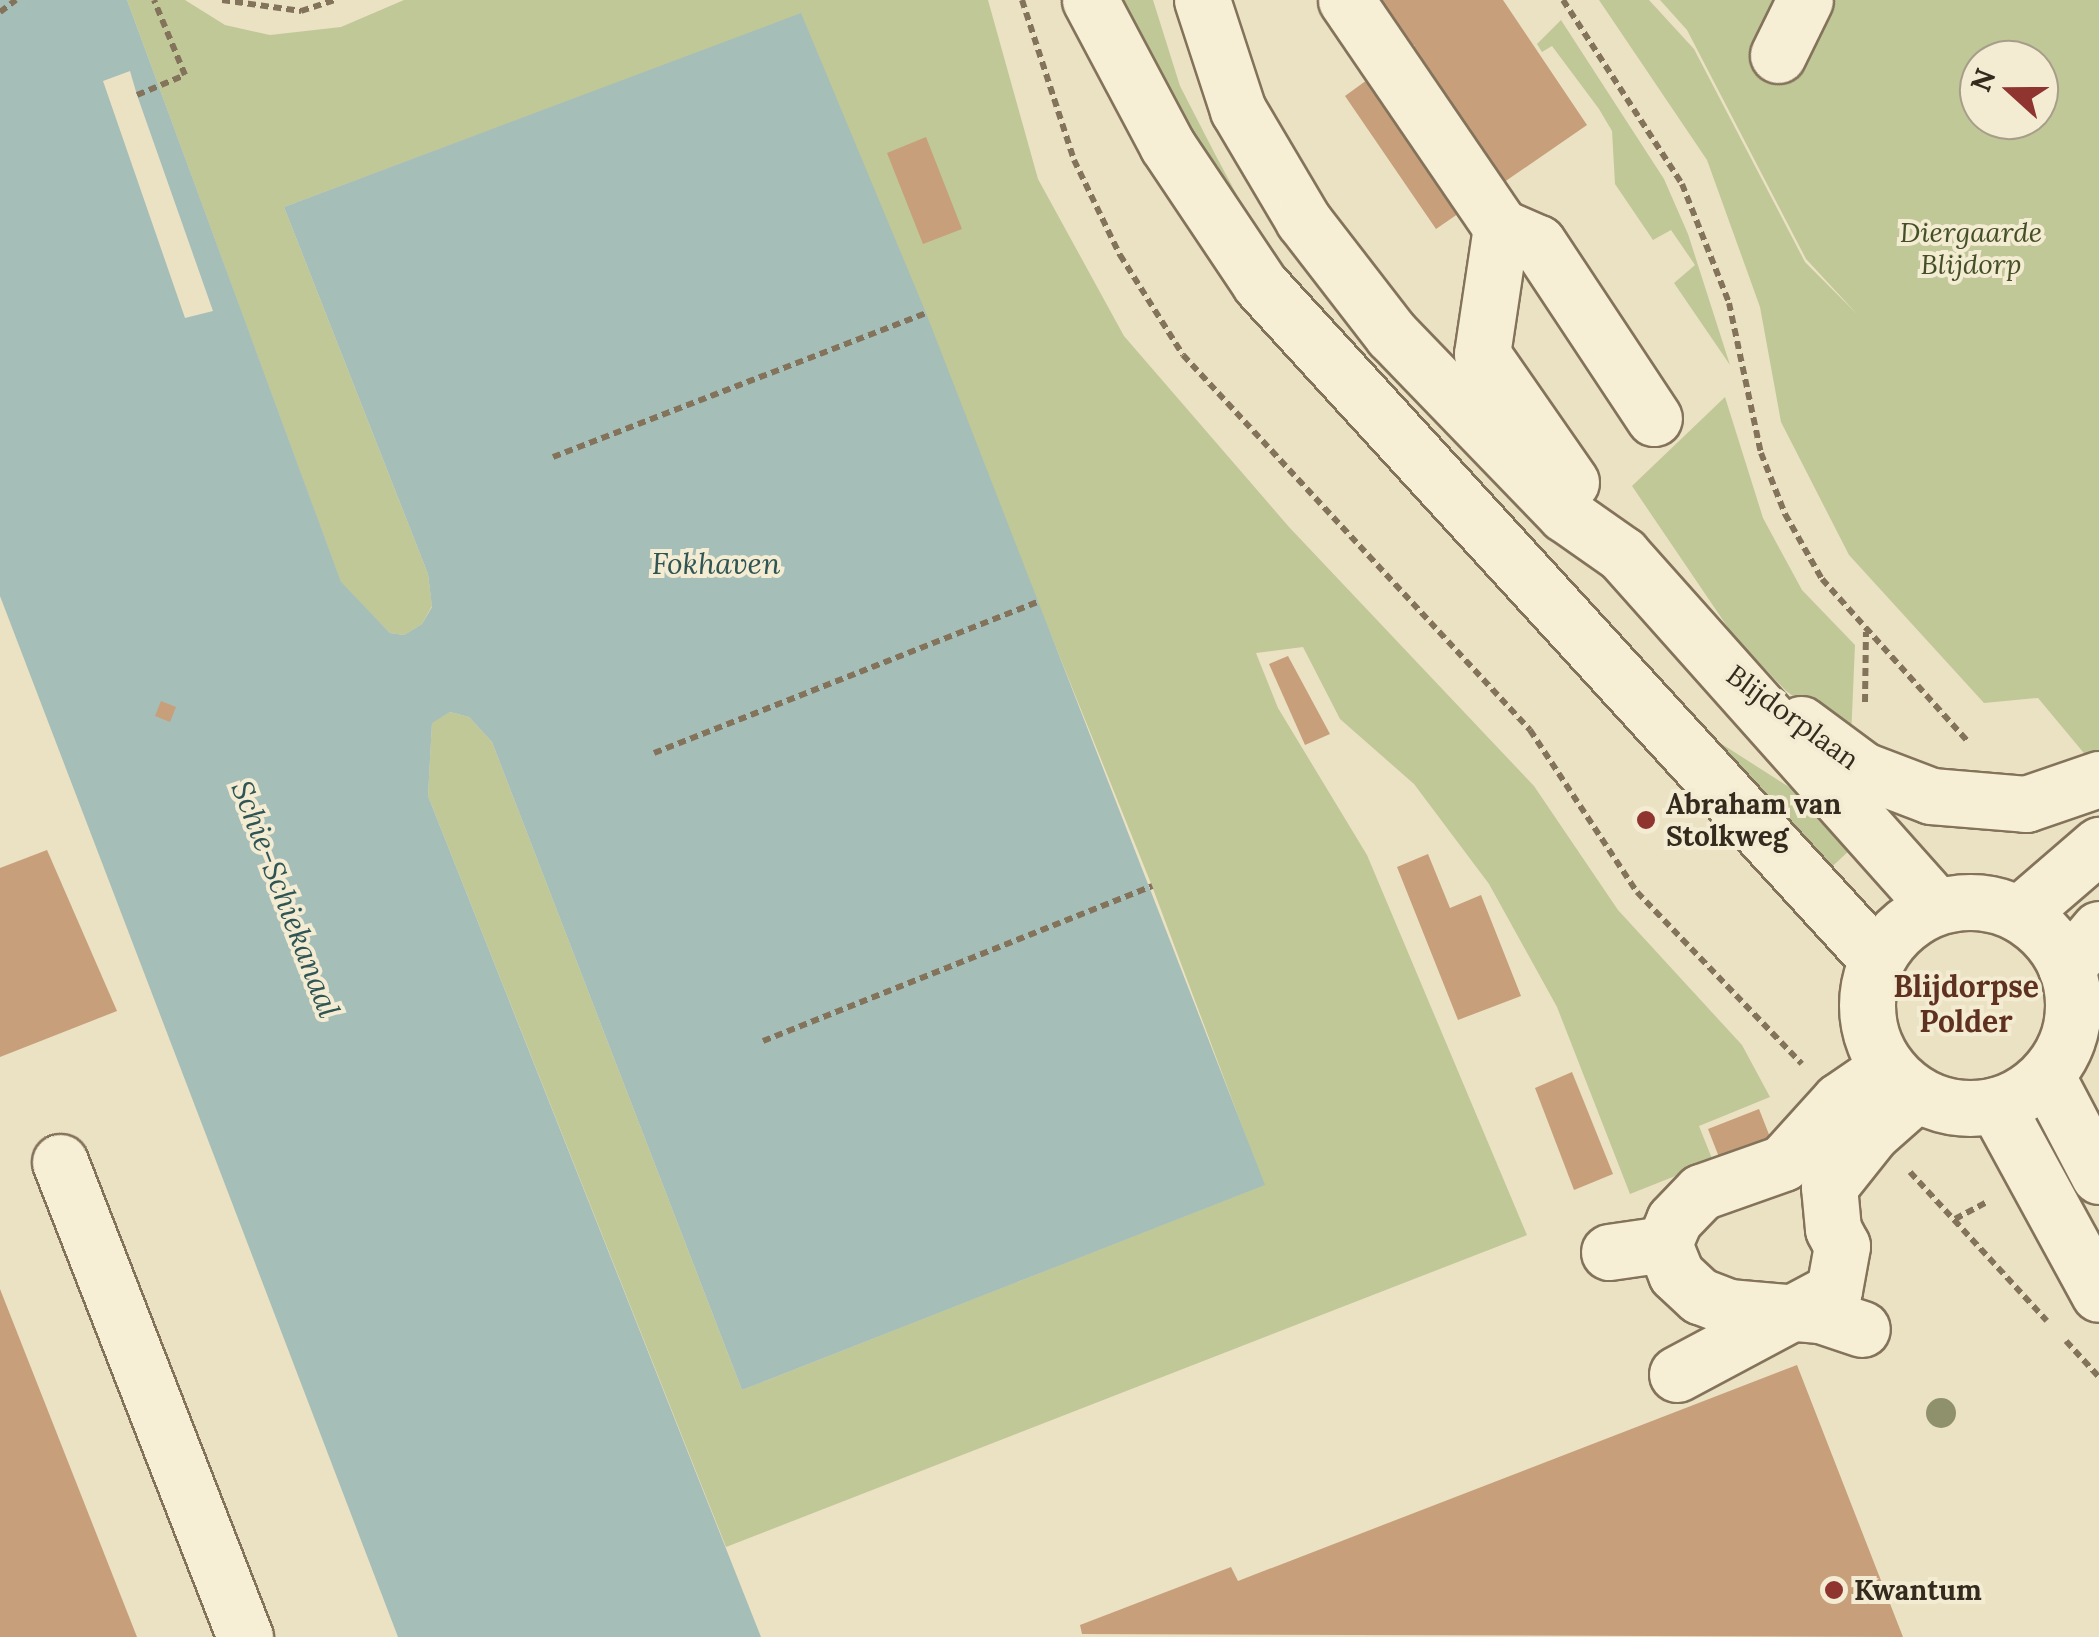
<!DOCTYPE html>
<style>
body{margin:0}
#map{position:relative;width:2099px;height:1637px;overflow:hidden;background:#ebe1c3;font-family:Lora,serif}
div>[style]{position:absolute}
.green>*{inset:0;background:#c0c898}
.water>*{inset:0;background:#a5beb8}
.pier>*{inset:0;background:#ebe1c3}
.building>*{inset:0;background:#c79f7b}
.path>*{height:6px;margin-top:-3px;transform-origin:0;background:repeating-linear-gradient(90deg,#84735b 0 8px,transparent 0 13px)}
.roads{filter:drop-shadow(2px 0 #84735b) drop-shadow(-2px 0 #84735b) drop-shadow(0 2px #84735b) drop-shadow(0 -2px #84735b)}
.minor>*{height:55px;margin:-27.5px;padding:0 27.5px;transform-origin:27.5px;border-radius:27.5px;background:#f6efd6}
.minor>.ring{margin:-27.5px;padding:0;box-sizing:content-box;background:none;border:55px solid #f6efd6;border-radius:50%}
.trees>*{width:30px;height:30px;margin:-15px;border-radius:50%;background:#8f916d}
.dots>*{width:28px;height:28px;translate:-50% -50%;box-sizing:border-box;border:5px solid #f3ebd2;border-radius:50%}
span{translate:-50% -50%;white-space:nowrap;text-align:center;line-height:1.15;-webkit-text-stroke:8px #f3ebd2;paint-order:stroke}
.park-label{font-size:28px;color:#435026;font-style:italic}
.street-label{font-size:28px;color:#352a1e}
.poi-label{font-size:28px;color:#352a1e;font-weight:700}
.left{translate:0 -50%;text-align:left}
.water-label{font-size:30px;color:#2e5453;font-style:italic}
.neighbourhood-label{font-size:30px;color:#5f3120;font-weight:700}
.north{position:absolute;left:1959px;top:40px;width:100px;height:100px;box-sizing:border-box;background:#f3ebd2;border:2px solid #a79e8a;border-radius:50%;rotate:291deg;font-size:28px;font-weight:700;line-height:40px;text-align:center;color:#352a1e}
.north::after{content:'';display:block;margin:auto;width:35px;height:45px;background:#8f342f;clip-path:polygon(50% 0,100% 100%,50% 72%,0 100%)}
</style>
<div id="map">
<div class="green">
<i style="clip-path:polygon(127px 0,185px 0,225px 25px,270px 35px,341px 27px,404px 0,988px 0,1038px 179px,1124px 336px,1289px 527px,1534px 786px,1618px 910px,1742px 1045px,1770px 1097px,1699px 1126px,1713px 1161px,1630px 1194px,1557px 1007px,1489px 884px,1414px 784px,1340px 719px,1303px 647px,1256px 653px,1278px 708px,1367px 855px,1527px 1235px,726px 1547px,428px 796px,432px 722px,450px 712px,469px 717px,492px 742px,742px 1390px,1264px 1185px,1152px 886px,801px 14px,284px 207px,428px 574px,432px 606px,422px 624px,404px 635px,390px 633px,341px 583px)"></i>
<i style="clip-path:polygon(1123px 0,1153px 0,1180px 86px,1216px 156px,1260px 238px,1319px 315px,1703px 732px,1803px 796px,1852px 848px,1822px 876px,1324px 344px,1163px 93px)"></i>
<i style="clip-path:polygon(evenodd,1599px 0,1649px 0,1694px 49px,1805px 262px,1857px 314px,1806px 259px,1687px 30px,1660px 0,2099px 0,2099px 752px,2088px 758px,2038px 698px,1984px 703px,1849px 555px,1781px 422px,1760px 307px,1707px 160px,1599px 0,1979px 60px,2039px 60px,2039px 120px,1979px 120px,1979px 60px)"></i>
<i style="clip-path:polygon(1561px 20px,1664px 179px,1688px 234px,1730px 365px,1674px 283px,1695px 265px,1671px 230px,1653px 240px,1615px 184px,1612px 131px,1599px 109px,1552px 46px,1542px 52px,1537px 44px)"></i>
<i style="clip-path:polygon(1725px 397px,1763px 518px,1802px 590px,1855px 645px,1851px 738px,1786px 691px,1733px 635px,1632px 486px)"></i>
</div>
<div class="water">
<i style="clip-path:polygon(0 0,127px 0,341px 582px,390px 633px,404px 635px,422px 624px,432px 607px,428px 574px,284px 207px,801px 13px,926px 313px,1265px 1185px,742px 1390px,492px 742px,469px 717px,450px 712px,432px 723px,428px 796px,761px 1637px,398px 1637px,0 596px)"></i>
</div>
<div class="pier">
<i style="clip-path:polygon(130px 71px,137px 95px,213px 311px,185px 318px,103px 81px)"></i>
</div>
<div class="building">
<i style="clip-path:polygon(1365px 0,1503px 0,1587px 125px,1436px 229px,1345px 96px,1415px 45px,1397px 46px)"></i>
<i style="clip-path:polygon(926px 137px,962px 229px,923px 244px,887px 153px)"></i>
<i style="clip-path:polygon(1288px 656px,1330px 734px,1305px 745px,1269px 664px)"></i>
<i style="clip-path:polygon(161px 701px,176px 707px,170px 722px,155px 716px)"></i>
<i style="clip-path:polygon(47px 850px,117px 1011px,0 1057px,0 868px)"></i>
<i style="clip-path:polygon(1428px 854px,1450px 908px,1481px 895px,1521px 996px,1458px 1020px,1397px 867px)"></i>
<i style="clip-path:polygon(1572px 1072px,1613px 1174px,1574px 1190px,1535px 1088px)"></i>
<i style="clip-path:polygon(1759px 1109px,1770px 1137px,1719px 1157px,1708px 1129px)"></i>
<i style="clip-path:polygon(0 1289px,137px 1637px,0 1637px)"></i>
<i style="clip-path:polygon(1797px 1365px,1903px 1637px,1082px 1634px,1080px 1625px,1231px 1567px,1238px 1581px)"></i>
</div>
<div class="path">
<i style="left:222px;top:0;width:80px;rotate:7.9deg"></i>
<i style="left:301px;top:11px;width:36px;rotate:-18deg"></i>
<i style="left:1022px;top:0;width:168px;rotate:72deg"></i>
<i style="left:1074px;top:160px;width:106px;rotate:64.2deg"></i>
<i style="left:1120px;top:255px;width:118px;rotate:57.8deg"></i>
<i style="left:1183px;top:355px;width:511px;rotate:47.22deg"></i>
<i style="left:1530px;top:730px;width:194px;rotate:56.6deg"></i>
<i style="left:1637px;top:892px;width:238px;rotate:46.2deg"></i>
<i style="left:1563px;top:0;width:219px;rotate:57.1deg"></i>
<i style="left:1682px;top:184px;width:128px;rotate:68.4deg"></i>
<i style="left:1729px;top:303px;width:153px;rotate:78deg"></i>
<i style="left:1761px;top:453px;width:66px;rotate:68.5deg"></i>
<i style="left:1785px;top:514px;width:75px;rotate:60.4deg"></i>
<i style="left:1822px;top:579px;width:219px;rotate:48.1deg"></i>
<i style="left:0;top:12px;width:20px;rotate:-37deg"></i>
<i style="left:137px;top:95px;width:52px;rotate:-22.6deg"></i>
<i style="left:185px;top:75px;width:81px;rotate:-112.5deg"></i>
<i style="left:553px;top:457px;width:400px;rotate:-21.1deg"></i>
<i style="left:1865px;top:702px;width:70px;rotate:-89.2deg"></i>
<i style="left:654px;top:753px;width:415px;rotate:-21.5deg"></i>
<i style="left:763px;top:1041px;width:419px;rotate:-21.7deg"></i>
<i style="left:1910px;top:1172px;width:202px;rotate:47.4deg"></i>
<i style="left:1955px;top:1219px;width:38px;rotate:-28deg"></i>
<i style="left:2066px;top:1341px;width:49px;rotate:47.5deg"></i>
</div>
<div class="roads">
<div class="minor">
<i style="left:1090px;top:0;width:164px;rotate:62deg"></i>
<i style="left:1167px;top:145px;width:167px;rotate:56.2deg"></i>
<i style="left:1260px;top:284px;width:913px;rotate:47.57deg"></i>
<i style="left:1202px;top:0;width:116px;rotate:71.9deg"></i>
<i style="left:1238px;top:110px;width:128px;rotate:59.4deg"></i>
<i style="left:1303px;top:220px;width:145px;rotate:52.3deg"></i>
<i style="left:1392px;top:335px;width:249px;rotate:46deg"></i>
<i style="left:1565px;top:514px;width:70px;rotate:35.1deg"></i>
<i style="left:1622px;top:554px;width:472px;rotate:48.3deg"></i>
<i style="left:1346px;top:0;width:275px;rotate:55.7deg"></i>
<i style="left:1501px;top:227px;width:128px;rotate:98.5deg"></i>
<i style="left:1482px;top:354px;width:156px;rotate:55.2deg"></i>
<i style="left:1778px;top:55px;width:61px;rotate:-63.9deg"></i>
<i style="left:1501px;top:227px;width:40px;rotate:23.4deg"></i>
<i style="left:1538px;top:243px;width:210px;rotate:56.5deg"></i>
<i style="left:1801px;top:724px;width:77px;rotate:36.6deg"></i>
<i style="left:1863px;top:770px;width:73px;rotate:20.9deg"></i>
<i style="left:1931px;top:796px;width:95px;rotate:4.8deg"></i>
<i style="left:2026px;top:804px;width:77px;rotate:-18.9deg"></i>
<i class="ring" style="left:1867px;top:902px;width:151px;height:151px"></i>
<i style="left:2019px;top:914px;width:106px;rotate:-40.8deg"></i>
<i style="left:2066px;top:968px;width:51px;rotate:-49.8deg"></i>
<i style="left:2046px;top:1075px;width:114px;rotate:62.3deg"></i>
<i style="left:1996px;top:1105px;width:215px;rotate:61.4deg"></i>
<i style="left:60px;top:1162px;width:510px;rotate:68.72deg"></i>
<i style="left:1664px;top:1244px;width:32px;rotate:68deg"></i>
<i style="left:1676px;top:1274px;width:33px;rotate:43deg"></i>
<i style="left:1700px;top:1296px;width:30px;rotate:21deg"></i>
<i style="left:1728px;top:1307px;width:92px;rotate:5deg"></i>
<i style="left:1820px;top:1315px;width:44px;rotate:18.4deg"></i>
<i style="left:1609px;top:1252px;width:56px;rotate:-8.3deg"></i>
<i style="left:1664px;top:1244px;width:26px;rotate:-67deg"></i>
<i style="left:1674px;top:1220px;width:39px;rotate:-46deg"></i>
<i style="left:1701px;top:1192px;width:87px;rotate:-19.5deg"></i>
<i style="left:1783px;top:1163px;width:84px;rotate:-47.9deg"></i>
<i style="left:1839px;top:1101px;width:58px;rotate:-34.5deg"></i>
<i style="left:1677px;top:1374px;width:178px;rotate:-28.1deg"></i>
<i style="left:1834px;top:1290px;width:45px;rotate:-79.7deg"></i>
<i style="left:1842px;top:1246px;width:19px;rotate:-118deg"></i>
<i style="left:1833px;top:1229px;width:42px;rotate:-95.4deg"></i>
<i style="left:1829px;top:1187px;width:69px;rotate:-51.5deg"></i>
<i style="left:1872px;top:1133px;width:59px;rotate:-41.6deg"></i>
</div>
</div>
<div class="trees">
<i style="left:1941px;top:1413px"></i>
</div>
<div class="dots">
<i style="left:1646px;top:820px;background:#8f342f"></i>
<i style="left:1834px;top:1590px;background:#8f342f"></i>
</div>
<div class="park-label">
<span style="left:1971px;top:248px">Diergaarde<br>Blijdorp</span>
</div>
<div class="street-label">
<span style="left:1793px;top:717px;rotate:36deg">Blijdorplaan</span>
</div>
<div class="poi-label">
<span class="left" style="left:1666px;top:820px">Abraham van<br>Stolkweg</span>
<span class="left" style="left:1854px;top:1590px">Kwantum</span>
</div>
<div class="water-label">
<span style="left:716px;top:563px">Fokhaven</span>
<span style="left:286px;top:899px;rotate:69deg">Schie-Schiekanaal</span>
</div>
<div class="neighbourhood-label">
<span style="left:1966px;top:1003px">Blijdorpse<br>Polder</span>
</div>
<div class="north">N</div>
</div>
